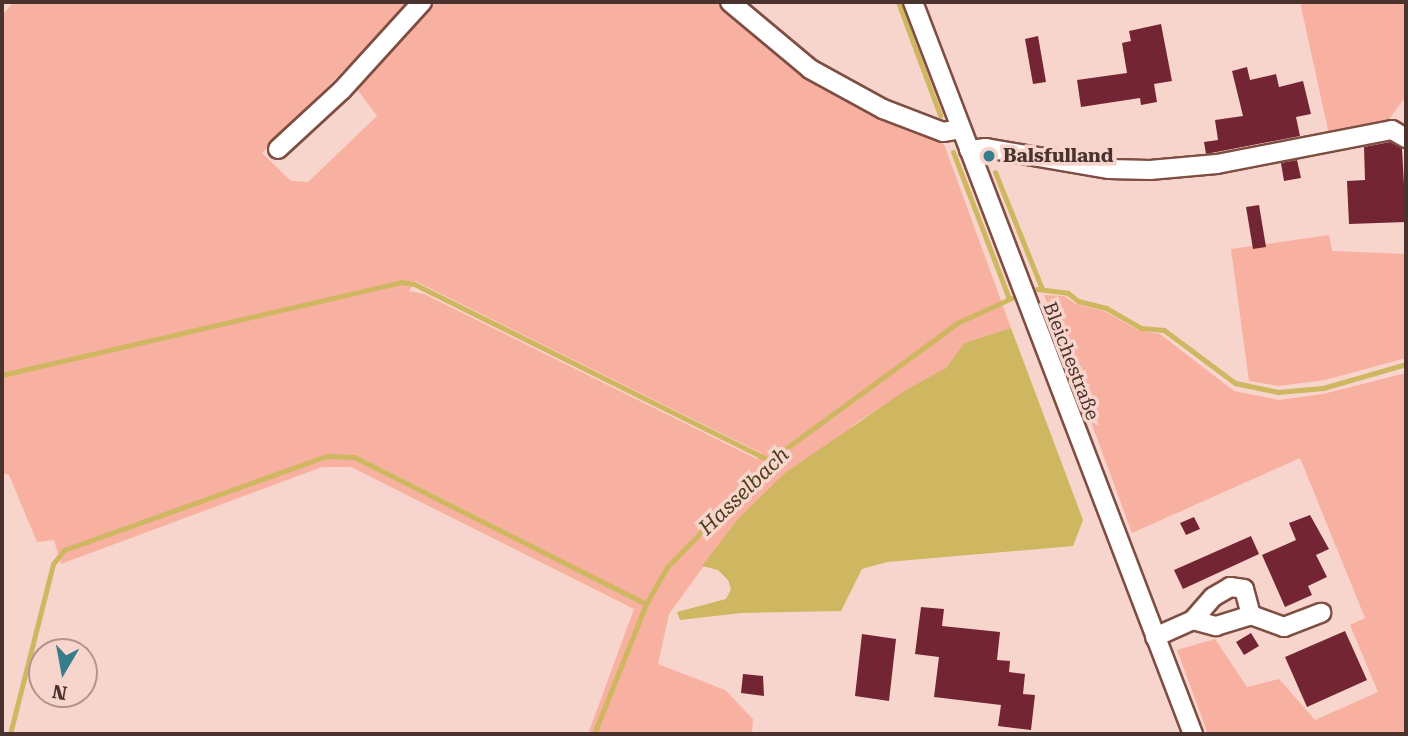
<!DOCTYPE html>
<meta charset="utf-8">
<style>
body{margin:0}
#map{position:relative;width:1408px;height:736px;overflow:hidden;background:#f8d5cc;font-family:"Roboto Serif",serif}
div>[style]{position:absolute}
.green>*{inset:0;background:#f8b0a0}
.water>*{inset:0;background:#cfb661}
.stream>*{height:5px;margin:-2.5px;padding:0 2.5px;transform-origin:2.5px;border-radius:2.5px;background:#cfb661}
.building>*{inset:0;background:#732533}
.roads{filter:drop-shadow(2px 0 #7f4e43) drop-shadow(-2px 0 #7f4e43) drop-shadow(0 2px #7f4e43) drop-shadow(0 -2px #7f4e43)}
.minor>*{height:18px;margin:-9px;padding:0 9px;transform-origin:9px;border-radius:9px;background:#fff}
.dots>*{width:19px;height:19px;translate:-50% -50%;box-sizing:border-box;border:4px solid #f8d5cc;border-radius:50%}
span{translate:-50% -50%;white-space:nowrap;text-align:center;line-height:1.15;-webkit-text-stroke:7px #f8d5cc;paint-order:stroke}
.poi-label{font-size:19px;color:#4a332e;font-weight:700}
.left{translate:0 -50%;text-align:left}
.street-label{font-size:19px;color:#4a332e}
.water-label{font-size:21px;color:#4a3f1a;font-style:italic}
.frame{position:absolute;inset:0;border:4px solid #4a332e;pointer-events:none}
.north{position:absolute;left:28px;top:638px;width:70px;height:70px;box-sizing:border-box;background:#f8d5cc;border:2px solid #b2948d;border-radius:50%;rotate:190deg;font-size:19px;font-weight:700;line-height:28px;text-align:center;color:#4a332e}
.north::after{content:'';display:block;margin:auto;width:24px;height:32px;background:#387d8b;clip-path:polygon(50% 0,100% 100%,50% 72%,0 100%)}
</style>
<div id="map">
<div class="green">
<i style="clip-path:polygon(evenodd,14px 2px,411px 2px,262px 153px,291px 181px,308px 182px,377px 116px,354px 85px,431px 2px,721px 2px,808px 75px,884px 119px,944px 144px,1011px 328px,964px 343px,946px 368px,859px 421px,738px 519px,669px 614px,658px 664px,725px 690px,753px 719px,752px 734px,588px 734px,634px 609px,351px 467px,322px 467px,61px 564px,54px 540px,37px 542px,9px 475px,2px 473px,2px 15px,14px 2px,415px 281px,761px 453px,761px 454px,757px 459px,424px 294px,409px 291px,415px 281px)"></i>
<i style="clip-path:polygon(1300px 2px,1406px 2px,1406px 96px,1390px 118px,1395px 126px,1330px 139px)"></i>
<i style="clip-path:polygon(1329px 235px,1332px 251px,1406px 254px,1406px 358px,1325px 380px,1279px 386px,1249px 381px,1231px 249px)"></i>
<i style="clip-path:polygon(1044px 295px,1064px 296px,1076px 304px,1104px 311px,1138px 330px,1160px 334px,1234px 391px,1279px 400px,1323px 394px,1406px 373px,1406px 734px,1208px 734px,1177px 650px,1215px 639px,1247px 687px,1279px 679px,1315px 720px,1378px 692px,1350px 625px,1365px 618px,1300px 458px,1132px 533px)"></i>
</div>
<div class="water">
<i style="clip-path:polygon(1011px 328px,1083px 520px,1073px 546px,887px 562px,862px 569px,841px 611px,741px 613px,680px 620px,677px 612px,726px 599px,731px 589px,728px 580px,718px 570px,702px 566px,738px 519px,785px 473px,906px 390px,946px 368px,964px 343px)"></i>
</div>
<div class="stream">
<i style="left:898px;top:2px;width:121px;rotate:69.6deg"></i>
<i style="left:953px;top:152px;width:157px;rotate:69.1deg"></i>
<i style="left:995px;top:172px;width:126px;rotate:68.1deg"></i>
<i style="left:1037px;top:289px;width:31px;rotate:7deg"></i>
<i style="left:1068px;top:293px;width:13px;rotate:39deg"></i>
<i style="left:1078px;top:301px;width:29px;rotate:14deg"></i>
<i style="left:1106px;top:308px;width:40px;rotate:29.7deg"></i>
<i style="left:1141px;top:328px;width:23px;rotate:5deg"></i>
<i style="left:1164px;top:330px;width:89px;rotate:36.7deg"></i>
<i style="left:1235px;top:383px;width:44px;rotate:11.8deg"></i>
<i style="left:1278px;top:392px;width:45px;rotate:-5.1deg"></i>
<i style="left:1323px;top:388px;width:86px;rotate:-16.1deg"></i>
<i style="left:2px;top:375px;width:410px;rotate:-13.1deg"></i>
<i style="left:401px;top:282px;width:13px;rotate:9deg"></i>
<i style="left:414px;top:284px;width:398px;rotate:26.4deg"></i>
<i style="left:10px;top:734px;width:175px;rotate:-75.8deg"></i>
<i style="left:53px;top:564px;width:18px;rotate:-52deg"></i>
<i style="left:64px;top:550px;width:279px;rotate:-19.7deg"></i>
<i style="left:327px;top:456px;width:27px;rotate:2deg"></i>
<i style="left:354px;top:457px;width:327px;rotate:26.7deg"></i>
<i style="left:594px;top:734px;width:140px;rotate:-68.2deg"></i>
<i style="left:646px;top:604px;width:43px;rotate:-60.4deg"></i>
<i style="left:667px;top:567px;width:157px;rotate:-45.5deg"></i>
<i style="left:777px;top:455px;width:225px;rotate:-36.2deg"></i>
<i style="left:959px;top:322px;width:58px;rotate:-24.4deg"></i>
</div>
<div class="building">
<i style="clip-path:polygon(1161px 24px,1172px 81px,1154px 84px,1157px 102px,1141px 105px,1140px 98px,1081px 107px,1077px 80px,1127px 73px,1122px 43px,1131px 41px,1129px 31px)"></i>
<i style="clip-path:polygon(1038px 36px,1046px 82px,1033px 84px,1025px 39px)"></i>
<i style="clip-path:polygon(1247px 67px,1250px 80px,1276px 74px,1279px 87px,1303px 81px,1311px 114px,1296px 117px,1300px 136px,1206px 154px,1204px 142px,1218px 140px,1215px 120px,1243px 116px,1232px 71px)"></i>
<i style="clip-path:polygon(1390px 142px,1402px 148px,1406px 222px,1349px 224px,1347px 181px,1365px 180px,1364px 147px)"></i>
<i style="clip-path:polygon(1297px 160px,1301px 178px,1284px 181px,1281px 163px)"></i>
<i style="clip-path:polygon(1259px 205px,1266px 247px,1253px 249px,1246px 207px)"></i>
<i style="clip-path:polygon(1310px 515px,1329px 549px,1316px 555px,1327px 577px,1308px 586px,1312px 595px,1285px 607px,1262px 555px,1296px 540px,1289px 523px)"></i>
<i style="clip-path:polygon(1194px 517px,1200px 529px,1186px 535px,1180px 523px)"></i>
<i style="clip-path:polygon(1251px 536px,1259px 554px,1183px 589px,1174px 570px)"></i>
<i style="clip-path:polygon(921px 607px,944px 609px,942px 626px,1000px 632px,997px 660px,1010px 661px,1009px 672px,1025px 674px,1023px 694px,1035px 695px,1031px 730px,998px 726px,1001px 705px,934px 697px,939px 657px,915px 654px)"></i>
<i style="clip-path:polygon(1345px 631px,1367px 680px,1307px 707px,1285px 657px)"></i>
<i style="clip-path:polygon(1251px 633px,1259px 646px,1244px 655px,1236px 642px)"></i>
<i style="clip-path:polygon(862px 634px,896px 639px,889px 701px,855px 696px)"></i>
<i style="clip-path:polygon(743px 674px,763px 676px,764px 696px,741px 693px)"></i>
</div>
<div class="roads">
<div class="minor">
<i style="left:730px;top:2px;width:104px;rotate:39.9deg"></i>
<i style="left:810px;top:69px;width:83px;rotate:28.7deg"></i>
<i style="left:883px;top:109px;width:64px;rotate:21deg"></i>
<i style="left:943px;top:132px;width:18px;rotate:-9deg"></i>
<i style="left:913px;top:2px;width:784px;rotate:69.07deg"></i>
<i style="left:278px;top:149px;width:87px;rotate:-42.7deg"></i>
<i style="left:342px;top:90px;width:119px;rotate:-47.7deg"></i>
<i style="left:969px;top:150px;width:17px;rotate:-7deg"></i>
<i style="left:986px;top:148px;width:125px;rotate:9.7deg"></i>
<i style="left:1109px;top:169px;width:41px;rotate:1.4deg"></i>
<i style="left:1150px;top:170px;width:67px;rotate:-5.1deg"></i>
<i style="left:1217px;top:164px;width:178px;rotate:-11deg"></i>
<i style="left:1392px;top:130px;width:16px;rotate:30deg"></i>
<i style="left:1193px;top:620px;width:30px;rotate:-49deg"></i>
<i style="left:1213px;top:597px;width:20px;rotate:-30deg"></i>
<i style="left:1230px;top:587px;width:14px;rotate:8deg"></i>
<i style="left:1244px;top:589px;width:27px;rotate:75deg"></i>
<i style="left:1155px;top:637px;width:42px;rotate:-24.1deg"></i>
<i style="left:1193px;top:620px;width:24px;rotate:15deg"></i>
<i style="left:1216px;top:626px;width:37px;rotate:-17deg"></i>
<i style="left:1251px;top:615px;width:35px;rotate:20deg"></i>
<i style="left:1284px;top:627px;width:40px;rotate:-21deg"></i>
</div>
</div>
<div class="dots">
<i style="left:989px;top:156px;background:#387d8b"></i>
</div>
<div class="poi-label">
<span class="left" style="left:1003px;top:156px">Balsfulland</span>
</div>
<div class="street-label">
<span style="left:1071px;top:361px;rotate:69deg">Bleichestraße</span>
</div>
<div class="water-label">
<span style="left:744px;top:491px;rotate:-44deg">Hasselbach</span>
</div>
<div class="frame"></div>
<div class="north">N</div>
</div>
